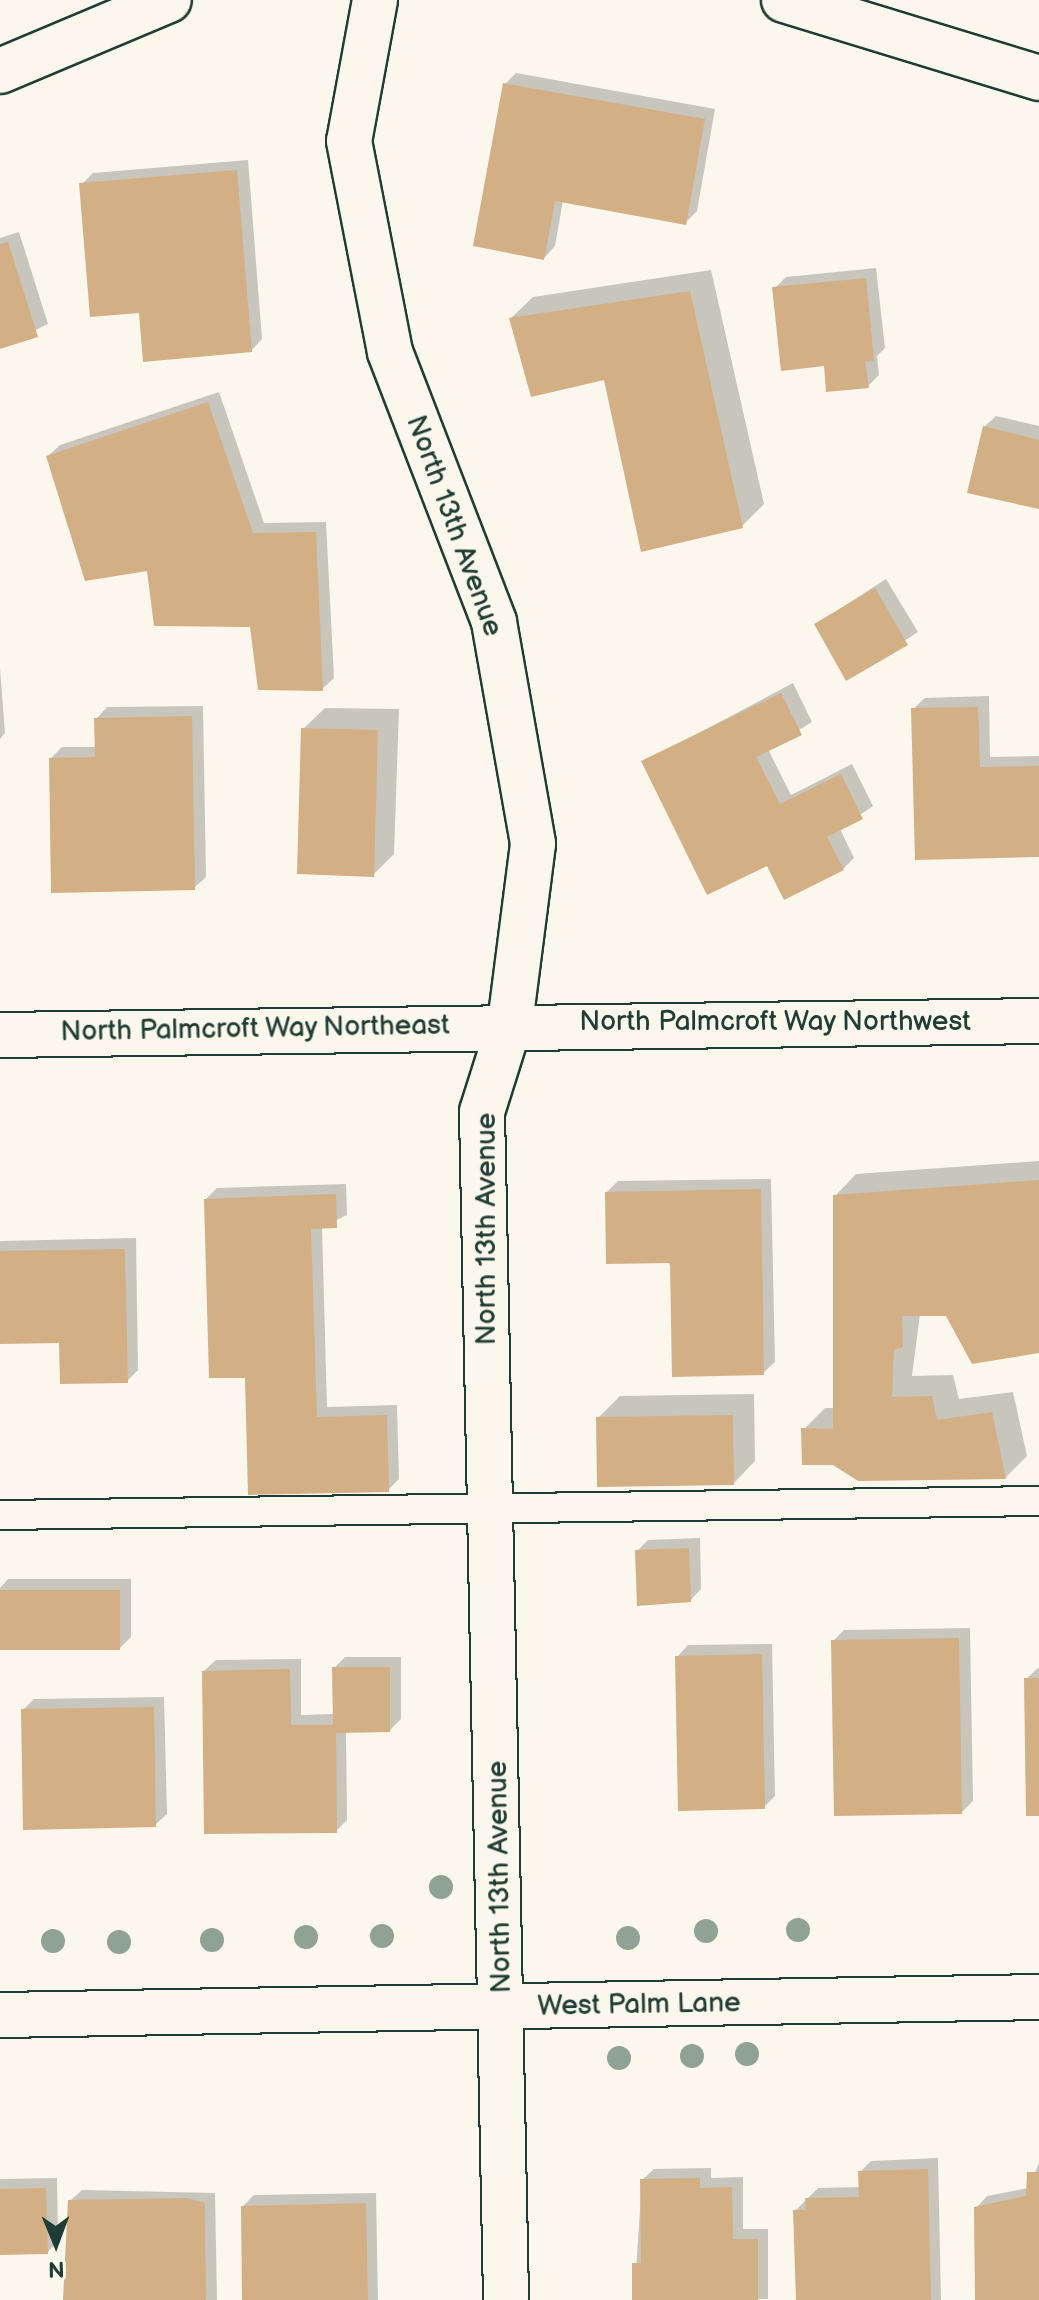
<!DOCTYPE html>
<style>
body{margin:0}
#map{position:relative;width:1039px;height:2300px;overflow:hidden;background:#fbf7ec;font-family:"Balsamiq Sans",sans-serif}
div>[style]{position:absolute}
.shadow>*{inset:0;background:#0003}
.building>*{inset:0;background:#d3af85}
.roads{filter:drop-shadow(2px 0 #1f3d34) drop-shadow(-2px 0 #1f3d34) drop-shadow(0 2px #1f3d34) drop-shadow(0 -2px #1f3d34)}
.lane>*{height:28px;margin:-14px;padding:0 14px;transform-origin:14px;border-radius:14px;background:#fbf7ec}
.street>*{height:44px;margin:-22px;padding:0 22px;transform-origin:22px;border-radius:22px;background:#fbf7ec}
.trees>*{width:24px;height:24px;margin:-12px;border-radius:50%;background:#90a293}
span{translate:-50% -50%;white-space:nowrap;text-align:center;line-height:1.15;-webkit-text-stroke:7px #fbf7ec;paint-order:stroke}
.street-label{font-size:28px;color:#1f3d34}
.north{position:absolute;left:16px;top:2204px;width:80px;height:80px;-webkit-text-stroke:6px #fbf7ec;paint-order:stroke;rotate:179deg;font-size:22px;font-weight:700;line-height:32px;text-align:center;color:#1f3d34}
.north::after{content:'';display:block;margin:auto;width:28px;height:36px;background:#1f3d34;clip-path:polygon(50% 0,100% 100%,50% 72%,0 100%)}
</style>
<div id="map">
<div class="shadow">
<i style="clip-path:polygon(516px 73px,715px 109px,697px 211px,685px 223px,563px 200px,555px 246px,544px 258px,505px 84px)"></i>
<i style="clip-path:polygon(248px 160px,262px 339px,251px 351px,82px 184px,93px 173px)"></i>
<i style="clip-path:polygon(19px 232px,48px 324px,0 347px,0 238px)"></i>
<i style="clip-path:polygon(876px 268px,885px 348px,877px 356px,879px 375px,868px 386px,826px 364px,775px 288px,786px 277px)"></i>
<i style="clip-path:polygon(711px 270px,764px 504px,742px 526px,605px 377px,511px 318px,533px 297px)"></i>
<i style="clip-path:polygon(219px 392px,264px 523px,326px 522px,334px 678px,322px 689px,251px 625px,149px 568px,48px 456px,60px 445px)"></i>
<i style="clip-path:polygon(996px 416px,1039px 426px,1039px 507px,984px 427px)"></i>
<i style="clip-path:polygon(886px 579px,918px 632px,846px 678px,816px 624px)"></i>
<i style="clip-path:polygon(0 668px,5px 733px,0 739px)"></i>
<i style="clip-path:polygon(793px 683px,812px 722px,768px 749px,791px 795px,852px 764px,873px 806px,840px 829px,854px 858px,843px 869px,768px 864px,644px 762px)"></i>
<i style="clip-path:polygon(989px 696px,990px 757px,1039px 756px,1039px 855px,913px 709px,925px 698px)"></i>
<i style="clip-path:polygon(203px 706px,206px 877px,194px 888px,51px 758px,62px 747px,97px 747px,96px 719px,107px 707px)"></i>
<i style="clip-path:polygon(325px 708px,399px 709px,394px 854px,373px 875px,303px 729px)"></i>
<i style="clip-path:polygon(1039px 1161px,1039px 1351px,947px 1314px,920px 1314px,912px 1376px,953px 1375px,959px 1399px,1013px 1392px,1027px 1456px,1006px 1477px,858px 1479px,804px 1429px,825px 1408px,835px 1408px,835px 1196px,856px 1174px)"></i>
<i style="clip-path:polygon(771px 1179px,775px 1362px,763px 1373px,607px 1192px,618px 1181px)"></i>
<i style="clip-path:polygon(346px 1184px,347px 1215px,322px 1227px,327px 1407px,397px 1405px,399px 1479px,388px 1490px,246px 1376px,206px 1199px,217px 1188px)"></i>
<i style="clip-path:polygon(136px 1238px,138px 1370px,127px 1381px,61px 1341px,0 1342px,0 1241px)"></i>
<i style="clip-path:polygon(754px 1394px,755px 1461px,734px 1483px,598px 1418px,620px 1396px)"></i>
<i style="clip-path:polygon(700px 1538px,701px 1589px,690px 1601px,637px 1551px,648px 1540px)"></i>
<i style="clip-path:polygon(8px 1579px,131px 1579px,131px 1637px,120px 1648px,0 1648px,0 1588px)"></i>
<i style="clip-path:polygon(970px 1628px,973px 1801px,962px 1812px,833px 1641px,844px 1630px)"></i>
<i style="clip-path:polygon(772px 1644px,775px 1796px,764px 1807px,677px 1657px,688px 1645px)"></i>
<i style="clip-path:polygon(345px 1657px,401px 1657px,401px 1719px,390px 1730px,346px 1731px,347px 1820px,336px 1831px,204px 1671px,216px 1660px,301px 1659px,301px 1715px,335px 1714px,334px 1668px)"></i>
<i style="clip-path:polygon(1039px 1667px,1039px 1814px,1026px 1679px)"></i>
<i style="clip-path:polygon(164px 1697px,167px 1814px,155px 1825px,23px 1710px,34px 1699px)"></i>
<i style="clip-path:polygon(938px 2158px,941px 2300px,798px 2300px,795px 2211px,818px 2188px,861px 2187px,860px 2172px,871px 2161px)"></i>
<i style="clip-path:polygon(1039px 2163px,1039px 2300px,977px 2300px,976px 2208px,987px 2196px,1028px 2188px)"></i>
<i style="clip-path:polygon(711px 2168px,711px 2178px,743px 2177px,743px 2229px,768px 2229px,768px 2299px,634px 2300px,642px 2180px,654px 2169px)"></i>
<i style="clip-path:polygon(57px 2178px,58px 2241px,47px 2253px,0 2253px,0 2179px)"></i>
<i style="clip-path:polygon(82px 2190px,215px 2193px,217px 2300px,67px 2300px,70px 2201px)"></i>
<i style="clip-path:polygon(376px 2193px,378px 2300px,293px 2300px,243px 2206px,254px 2195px)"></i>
</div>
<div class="building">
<i style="clip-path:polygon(503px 83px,705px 119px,686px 225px,555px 201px,544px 260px,473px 246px)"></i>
<i style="clip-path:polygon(237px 170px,252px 352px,143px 362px,139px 313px,90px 317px,79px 183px)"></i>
<i style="clip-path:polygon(8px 242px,38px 337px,0 349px,0 244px)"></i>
<i style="clip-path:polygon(866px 278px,874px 361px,865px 362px,869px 388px,826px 392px,824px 366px,781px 371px,772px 287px)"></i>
<i style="clip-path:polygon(690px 291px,743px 528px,641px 552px,604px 380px,531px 397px,509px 318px)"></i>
<i style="clip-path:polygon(208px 402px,253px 533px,316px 532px,323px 691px,258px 690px,250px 627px,154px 626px,147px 571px,85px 581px,46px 456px)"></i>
<i style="clip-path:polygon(983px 426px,1039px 440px,1039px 509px,967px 493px)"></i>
<i style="clip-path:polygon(875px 588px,908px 645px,846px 681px,814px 624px)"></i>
<i style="clip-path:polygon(781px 693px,802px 735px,756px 757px,780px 804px,841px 774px,863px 819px,827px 837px,844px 870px,784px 900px,767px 866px,707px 895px,641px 761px)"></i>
<i style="clip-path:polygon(978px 707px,980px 767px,1039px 766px,1039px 857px,915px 860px,911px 708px)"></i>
<i style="clip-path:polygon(192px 716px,195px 890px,51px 893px,49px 758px,95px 757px,94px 718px)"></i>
<i style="clip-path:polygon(301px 728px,378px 730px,374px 877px,297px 874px)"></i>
<i style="clip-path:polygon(1039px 1180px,1039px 1353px,972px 1364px,946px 1316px,902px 1316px,903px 1347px,894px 1350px,892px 1397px,932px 1396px,937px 1420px,992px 1412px,1006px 1479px,858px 1481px,833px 1465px,802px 1465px,801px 1428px,833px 1429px,833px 1195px)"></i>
<i style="clip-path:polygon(761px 1189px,764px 1375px,672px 1377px,670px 1263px,606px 1264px,605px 1192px)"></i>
<i style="clip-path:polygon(336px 1194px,337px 1228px,311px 1229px,317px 1417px,387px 1415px,389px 1492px,248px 1495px,245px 1378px,209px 1378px,204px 1199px)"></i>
<i style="clip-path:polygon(125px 1249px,128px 1383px,60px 1384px,59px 1343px,0 1344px,0 1251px)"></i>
<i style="clip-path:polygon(733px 1415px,734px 1485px,597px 1487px,596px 1417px)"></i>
<i style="clip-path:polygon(689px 1548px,691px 1602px,637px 1606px,635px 1550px)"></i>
<i style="clip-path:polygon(0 1590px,120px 1590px,120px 1650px,0 1650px)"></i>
<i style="clip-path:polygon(959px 1638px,962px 1814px,834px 1816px,831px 1640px)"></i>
<i style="clip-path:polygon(762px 1654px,765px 1809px,678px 1811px,675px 1656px)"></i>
<i style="clip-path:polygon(332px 1667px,390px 1667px,390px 1732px,336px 1733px,337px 1833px,204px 1834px,202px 1671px,290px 1669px,291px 1725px,333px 1725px)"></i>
<i style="clip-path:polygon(1024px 1678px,1039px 1678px,1039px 1816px,1026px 1816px)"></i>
<i style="clip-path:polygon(154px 1707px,156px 1827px,23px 1830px,21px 1709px)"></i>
<i style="clip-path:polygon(928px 2169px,931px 2300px,796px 2300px,793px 2210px,806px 2210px,805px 2198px,859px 2197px,858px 2171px)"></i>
<i style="clip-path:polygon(1027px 2172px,1039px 2172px,1039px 2300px,975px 2300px,974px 2207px,1026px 2196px)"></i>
<i style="clip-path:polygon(700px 2178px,700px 2188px,732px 2187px,733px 2239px,758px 2239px,758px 2300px,632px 2300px,632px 2263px,641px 2263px,640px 2179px)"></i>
<i style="clip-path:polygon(46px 2188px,48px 2254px,0 2255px,0 2189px)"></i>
<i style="clip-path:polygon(186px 2198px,205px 2203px,206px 2300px,63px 2300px,68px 2200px)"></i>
<i style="clip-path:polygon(366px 2203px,368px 2300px,242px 2300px,241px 2206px)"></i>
</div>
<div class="roads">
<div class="lane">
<i style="left:0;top:1515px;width:1039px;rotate:-0.77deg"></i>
</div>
<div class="street">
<i style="left:375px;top:0;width:143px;rotate:100.4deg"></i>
<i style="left:349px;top:141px;width:215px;rotate:79deg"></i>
<i style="left:390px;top:352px;width:289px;rotate:68.9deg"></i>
<i style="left:494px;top:622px;width:225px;rotate:80deg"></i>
<i style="left:533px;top:844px;width:180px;rotate:97.3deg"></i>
<i style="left:510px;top:1023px;width:93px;rotate:107.5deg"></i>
<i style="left:482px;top:1112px;width:1188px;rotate:88.84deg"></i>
<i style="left:784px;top:0;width:267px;rotate:17deg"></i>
<i style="left:0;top:71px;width:183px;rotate:-22.8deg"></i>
<i style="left:0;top:1035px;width:1039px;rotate:-0.77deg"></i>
<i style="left:0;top:2015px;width:1039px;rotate:-0.99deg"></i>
</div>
</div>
<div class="trees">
<i style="left:441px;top:1887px"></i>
<i style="left:798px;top:1930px"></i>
<i style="left:706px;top:1931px"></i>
<i style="left:382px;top:1936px"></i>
<i style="left:306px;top:1937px"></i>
<i style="left:628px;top:1938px"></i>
<i style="left:212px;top:1940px"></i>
<i style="left:53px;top:1941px"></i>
<i style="left:119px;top:1942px"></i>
<i style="left:747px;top:2054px"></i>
<i style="left:692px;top:2056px"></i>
<i style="left:619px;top:2058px"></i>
</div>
<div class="street-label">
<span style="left:454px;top:526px;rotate:70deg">North 13th Avenue</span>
<span style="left:775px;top:1022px">North Palmcroft Way Northwest</span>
<span style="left:255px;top:1029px;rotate:-1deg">North Palmcroft Way Northeast</span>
<span style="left:487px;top:1229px;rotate:-90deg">North 13th Avenue</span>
<span style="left:500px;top:1877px;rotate:-91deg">North 13th Avenue</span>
<span style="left:639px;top:2005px;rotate:-1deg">West Palm Lane</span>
</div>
<div class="north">N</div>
</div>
